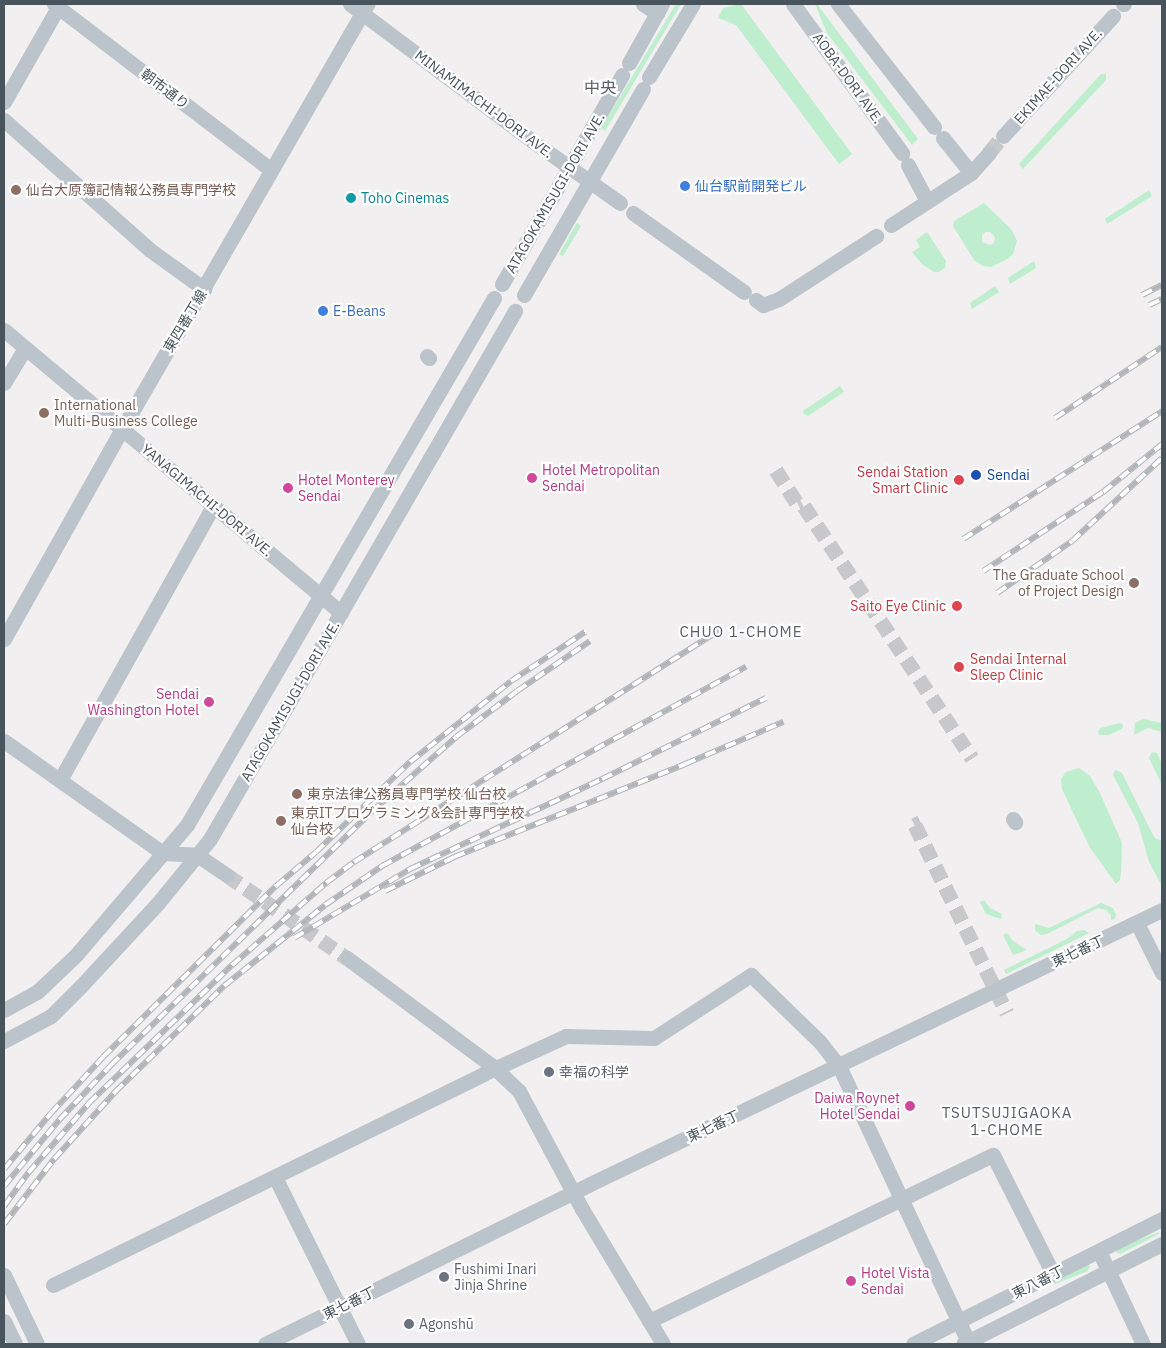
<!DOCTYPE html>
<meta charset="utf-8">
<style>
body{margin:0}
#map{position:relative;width:1166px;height:1348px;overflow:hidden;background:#f1efef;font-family:"IBM Plex Sans","Noto Sans JP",sans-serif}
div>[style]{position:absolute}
.green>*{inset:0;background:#beeecd}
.minor-tunnel>*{height:15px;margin-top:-7.5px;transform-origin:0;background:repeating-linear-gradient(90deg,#c6c8ca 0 15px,transparent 0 23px)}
.minor>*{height:15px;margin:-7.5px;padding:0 7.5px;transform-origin:7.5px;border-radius:7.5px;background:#bbc4cb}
.rail>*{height:5.5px;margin-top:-2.75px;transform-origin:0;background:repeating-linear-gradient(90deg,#fff 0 11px,#b1b5b9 0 22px);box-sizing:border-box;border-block:1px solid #b1b5b9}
.dots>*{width:14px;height:14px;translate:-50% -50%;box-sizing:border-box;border:2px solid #fff;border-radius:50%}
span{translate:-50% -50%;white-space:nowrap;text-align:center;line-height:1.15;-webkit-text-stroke:4.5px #fff;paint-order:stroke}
.street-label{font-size:14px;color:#47545c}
.shop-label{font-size:14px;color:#366cbe}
.left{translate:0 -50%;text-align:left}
.education-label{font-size:14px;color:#785e54}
.right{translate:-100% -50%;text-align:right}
.culture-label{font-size:14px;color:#0d838f}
.hotel-label{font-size:14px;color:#b23c85}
.health-label{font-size:14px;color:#be3a42}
.transit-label{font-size:14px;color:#164399}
.worship-label{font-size:14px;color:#5b616d}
.neighbourhood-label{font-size:15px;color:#5c6064;letter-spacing:1px}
.quarter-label{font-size:16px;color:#5c6064}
.frame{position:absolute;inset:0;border:5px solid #47545c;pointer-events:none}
</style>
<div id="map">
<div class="green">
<i style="clip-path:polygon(676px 4px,681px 4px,605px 131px,601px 128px)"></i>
<i style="clip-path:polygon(741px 4px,852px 154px,839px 164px,736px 25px,718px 18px,723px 8px)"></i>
<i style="clip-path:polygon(815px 4px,817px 4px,918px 139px,912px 145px,827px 33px)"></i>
<i style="clip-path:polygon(1101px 74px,1106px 74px,1106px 80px,1023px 169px,1019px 164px)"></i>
<i style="clip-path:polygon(1149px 190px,1152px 196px,1107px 224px,1105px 219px)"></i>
<i style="clip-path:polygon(evenodd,984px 203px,1012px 230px,1017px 241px,1013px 254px,1009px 258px,991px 267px,983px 266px,974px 260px,953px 226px,954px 221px,984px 203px,986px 232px,990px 232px,995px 237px,994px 243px,990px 245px,982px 242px,982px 235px,986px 232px)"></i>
<i style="clip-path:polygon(577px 223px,581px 226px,563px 256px,559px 254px)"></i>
<i style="clip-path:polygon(927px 232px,946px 261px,945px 268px,939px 272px,934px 272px,922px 264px,912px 252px,920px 247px,916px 240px)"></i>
<i style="clip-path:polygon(1034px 261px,1036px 268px,1010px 284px,1008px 278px)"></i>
<i style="clip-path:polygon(995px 286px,999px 292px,972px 309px,970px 303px)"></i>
<i style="clip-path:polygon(840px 386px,844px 392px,808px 416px,803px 413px,803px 411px)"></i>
<i style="clip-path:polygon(1143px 719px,1162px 723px,1162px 732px,1148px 728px,1134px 735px,1135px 723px)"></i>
<i style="clip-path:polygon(1120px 723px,1123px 725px,1122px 729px,1109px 735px,1099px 735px,1098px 731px,1101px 728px)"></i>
<i style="clip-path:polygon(1152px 752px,1157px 753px,1162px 764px,1162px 785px,1149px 758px)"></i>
<i style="clip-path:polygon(1079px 768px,1090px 776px,1100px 793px,1122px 843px,1121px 872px,1120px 880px,1116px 884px,1089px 846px,1062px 789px,1061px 779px,1066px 772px)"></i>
<i style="clip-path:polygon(1115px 770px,1122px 773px,1152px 833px,1155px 838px,1162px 841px,1162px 886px,1149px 862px,1138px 823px,1113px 775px)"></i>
<i style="clip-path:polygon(984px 900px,990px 908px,1002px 914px,1001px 919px,986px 914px,980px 902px)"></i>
<i style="clip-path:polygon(1101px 903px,1113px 908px,1116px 914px,1115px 919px,1111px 920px,1111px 915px,1106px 910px,1098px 908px,1047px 934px,1041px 935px,1035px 930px,1035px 924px,1049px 928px)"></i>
<i style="clip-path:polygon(1084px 930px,1089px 933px,1006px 974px,1004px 970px,1067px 939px,1077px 931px)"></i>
<i style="clip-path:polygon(1007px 933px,1013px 941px,1027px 950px,1013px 955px,1003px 935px)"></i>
<i style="clip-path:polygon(1159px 1232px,1159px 1234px,1120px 1254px,1116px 1252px,1118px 1248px)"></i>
<i style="clip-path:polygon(1085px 1264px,1090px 1266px,1088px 1271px,1055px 1284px,1053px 1282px)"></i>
</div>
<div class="minor-tunnel">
<i style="left:989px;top:153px;width:22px;rotate:-51deg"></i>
<i style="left:776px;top:470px;width:45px;rotate:57.7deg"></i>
<i style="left:800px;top:508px;width:4px;rotate:-27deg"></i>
<i style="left:804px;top:506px;width:303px;rotate:56.3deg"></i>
<i style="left:921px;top:822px;width:7px;rotate:153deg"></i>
<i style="left:915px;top:825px;width:209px;rotate:63.9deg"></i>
<i style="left:227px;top:875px;width:146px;rotate:34.7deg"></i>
</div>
<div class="minor">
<i style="left:54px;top:4px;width:273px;rotate:37.4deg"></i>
<i style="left:350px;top:4px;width:226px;rotate:36.9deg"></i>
<i style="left:531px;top:140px;width:109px;rotate:35.3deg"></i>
<i style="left:643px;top:4px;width:17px;rotate:33deg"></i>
<i style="left:793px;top:4px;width:185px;rotate:53.8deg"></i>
<i style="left:838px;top:4px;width:156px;rotate:52deg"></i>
<i style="left:1123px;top:4px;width:1px"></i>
<i style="left:629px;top:63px;width:68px;rotate:-60.8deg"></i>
<i style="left:649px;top:77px;width:85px;rotate:-58.9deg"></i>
<i style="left:4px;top:102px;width:113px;rotate:-60.3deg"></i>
<i style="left:4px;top:120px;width:195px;rotate:41.7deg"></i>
<i style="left:150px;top:250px;width:67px;rotate:35.8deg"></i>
<i style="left:1003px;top:136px;width:163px;rotate:-47.5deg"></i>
<i style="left:943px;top:138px;width:45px;rotate:51.3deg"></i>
<i style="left:908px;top:165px;width:41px;rotate:62.2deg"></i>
<i style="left:633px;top:213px;width:136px;rotate:35.4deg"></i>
<i style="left:891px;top:225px;width:95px;rotate:-33deg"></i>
<i style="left:971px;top:173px;width:27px;rotate:-48deg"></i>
<i style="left:502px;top:284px;width:241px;rotate:-60.1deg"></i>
<i style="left:524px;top:295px;width:238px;rotate:-60deg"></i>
<i style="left:756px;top:300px;width:9px;rotate:36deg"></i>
<i style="left:763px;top:305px;width:17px;rotate:-21deg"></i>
<i style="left:779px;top:299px;width:116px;rotate:-33deg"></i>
<i style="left:4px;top:330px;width:440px;rotate:40deg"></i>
<i style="left:427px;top:356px;width:3px;rotate:45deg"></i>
<i style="left:4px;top:383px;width:41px;rotate:-59deg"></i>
<i style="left:4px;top:639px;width:241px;rotate:-60.7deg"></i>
<i style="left:122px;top:429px;width:491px;rotate:-60deg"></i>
<i style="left:4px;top:741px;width:194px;rotate:35.2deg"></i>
<i style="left:163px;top:853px;width:34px;rotate:3deg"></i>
<i style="left:197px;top:855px;width:36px;rotate:34deg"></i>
<i style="left:60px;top:780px;width:314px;rotate:-60.8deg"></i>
<i style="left:1013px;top:819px;width:4px;rotate:56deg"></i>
<i style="left:1137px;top:923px;width:56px;rotate:63.4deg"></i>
<i style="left:347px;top:958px;width:184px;rotate:36.6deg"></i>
<i style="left:495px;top:1068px;width:33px;rotate:44deg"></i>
<i style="left:519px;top:1091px;width:134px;rotate:61.9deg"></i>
<i style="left:582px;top:1209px;width:157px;rotate:59deg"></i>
<i style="left:4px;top:1010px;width:38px;rotate:-29deg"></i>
<i style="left:37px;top:992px;width:54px;rotate:-43.5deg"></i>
<i style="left:76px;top:955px;width:171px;rotate:-49.5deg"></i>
<i style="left:187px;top:825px;width:610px;rotate:-59.78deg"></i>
<i style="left:4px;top:1041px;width:53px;rotate:-28deg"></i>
<i style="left:51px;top:1016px;width:42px;rotate:-45deg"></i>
<i style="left:81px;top:986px;width:113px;rotate:-47.1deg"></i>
<i style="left:158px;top:903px;width:82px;rotate:-50.9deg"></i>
<i style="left:210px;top:839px;width:610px;rotate:-59.99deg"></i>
<i style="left:275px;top:1177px;width:186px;rotate:63.6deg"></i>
<i style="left:1099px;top:1251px;width:103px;rotate:64.7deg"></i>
<i style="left:4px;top:1275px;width:76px;rotate:64.4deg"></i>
<i style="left:53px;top:1285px;width:479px;rotate:-26.1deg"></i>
<i style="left:483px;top:1074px;width:91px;rotate:-24.6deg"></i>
<i style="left:566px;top:1036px;width:88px;rotate:1.3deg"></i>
<i style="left:654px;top:1038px;width:116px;rotate:-33deg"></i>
<i style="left:751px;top:975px;width:96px;rotate:44.2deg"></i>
<i style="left:820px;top:1042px;width:31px;rotate:52deg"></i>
<i style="left:839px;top:1066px;width:307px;rotate:64.9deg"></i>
<i style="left:4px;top:1321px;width:25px;rotate:64deg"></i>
<i style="left:649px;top:1321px;width:382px;rotate:-25.8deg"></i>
<i style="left:993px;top:1155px;width:133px;rotate:63.2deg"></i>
<i style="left:265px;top:1344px;width:362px;rotate:-26.2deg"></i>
<i style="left:590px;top:1184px;width:634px;rotate:-25.6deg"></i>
<i style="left:913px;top:1344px;width:279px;rotate:-26.7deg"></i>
<i style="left:963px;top:1344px;width:223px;rotate:-26.7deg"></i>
</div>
<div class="rail">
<i style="left:1142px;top:295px;width:22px;rotate:-27deg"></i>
<i style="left:1149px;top:305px;width:14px;rotate:-25deg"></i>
<i style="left:1055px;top:418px;width:128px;rotate:-33.6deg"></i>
<i style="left:963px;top:539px;width:237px;rotate:-32.7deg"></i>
<i style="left:983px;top:571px;width:144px;rotate:-33.4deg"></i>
<i style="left:1103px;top:492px;width:76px;rotate:-39.1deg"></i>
<i style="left:997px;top:593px;width:91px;rotate:-34.7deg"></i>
<i style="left:1072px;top:541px;width:122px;rotate:-42.7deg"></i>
<i style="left:385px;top:891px;width:77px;rotate:-26.2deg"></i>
<i style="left:454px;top:857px;width:249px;rotate:-21.9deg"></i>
<i style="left:685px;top:764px;width:107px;rotate:-23.2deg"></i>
<i style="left:294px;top:938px;width:135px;rotate:-30.7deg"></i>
<i style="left:410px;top:869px;width:212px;rotate:-25.1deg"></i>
<i style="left:602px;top:779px;width:183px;rotate:-26.3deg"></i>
<i style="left:4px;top:1169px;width:73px;rotate:-50deg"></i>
<i style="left:51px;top:1113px;width:76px;rotate:-47.1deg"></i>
<i style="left:103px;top:1057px;width:243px;rotate:-44.7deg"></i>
<i style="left:276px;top:886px;width:52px;rotate:-40.4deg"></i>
<i style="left:316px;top:852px;width:130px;rotate:-43.8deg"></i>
<i style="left:410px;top:762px;width:129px;rotate:-38.7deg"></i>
<i style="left:511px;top:681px;width:89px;rotate:-33.5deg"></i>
<i style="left:4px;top:1186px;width:86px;rotate:-50.2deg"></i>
<i style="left:59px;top:1120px;width:76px;rotate:-46.6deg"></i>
<i style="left:111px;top:1065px;width:363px;rotate:-44.2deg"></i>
<i style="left:371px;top:812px;width:113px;rotate:-41.4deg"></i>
<i style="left:456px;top:737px;width:76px;rotate:-37deg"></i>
<i style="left:517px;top:691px;width:88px;rotate:-34.4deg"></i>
<i style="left:4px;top:1206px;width:41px;rotate:-54deg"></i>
<i style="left:28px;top:1173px;width:93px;rotate:-48.9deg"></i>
<i style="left:89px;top:1103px;width:199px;rotate:-44deg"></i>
<i style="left:232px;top:965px;width:125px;rotate:-41.1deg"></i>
<i style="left:326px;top:883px;width:35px;rotate:-37deg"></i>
<i style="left:354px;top:862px;width:435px;rotate:-32.4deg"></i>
<i style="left:4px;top:1224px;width:82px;rotate:-52.4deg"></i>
<i style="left:54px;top:1159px;width:91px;rotate:-47.7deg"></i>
<i style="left:115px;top:1092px;width:152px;rotate:-44.2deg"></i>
<i style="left:224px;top:986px;width:129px;rotate:-38.7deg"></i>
<i style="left:325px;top:905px;width:69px;rotate:-34.4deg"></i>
<i style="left:382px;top:866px;width:415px;rotate:-28.7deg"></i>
</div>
<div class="dots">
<i style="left:685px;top:186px;background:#3f7fe0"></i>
<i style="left:16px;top:190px;background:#8d6e63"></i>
<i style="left:351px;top:198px;background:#0f9aa8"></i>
<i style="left:323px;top:311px;background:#3f7fe0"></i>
<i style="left:44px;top:413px;background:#8d6e63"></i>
<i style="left:976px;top:475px;background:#1a4fb4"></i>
<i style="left:532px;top:478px;background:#d1479c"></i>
<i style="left:959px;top:480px;background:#e0444e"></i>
<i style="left:288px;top:488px;background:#d1479c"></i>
<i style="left:1134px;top:583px;background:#8d6e63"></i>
<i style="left:957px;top:606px;background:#e0444e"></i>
<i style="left:959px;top:667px;background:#e0444e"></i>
<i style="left:209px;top:702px;background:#d1479c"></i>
<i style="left:297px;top:794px;background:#8d6e63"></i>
<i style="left:281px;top:821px;background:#8d6e63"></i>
<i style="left:549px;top:1072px;background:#6b7280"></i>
<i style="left:910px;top:1106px;background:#d1479c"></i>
<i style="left:444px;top:1277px;background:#6b7280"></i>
<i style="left:851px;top:1281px;background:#d1479c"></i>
<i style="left:409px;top:1324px;background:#6b7280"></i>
</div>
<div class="street-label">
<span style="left:1058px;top:76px;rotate:-48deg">EKIMAE-DORI AVE.</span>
<span style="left:848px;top:78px;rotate:54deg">AOBA-DORI AVE.</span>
<span style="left:165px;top:89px;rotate:37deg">朝市通り</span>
<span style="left:484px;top:104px;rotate:37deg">MINAMIMACHI-DORI AVE.</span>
<span style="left:555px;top:193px;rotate:-60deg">ATAGOKAMISUGI-DORI AVE.</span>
<span style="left:185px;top:321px;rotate:-59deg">東四番丁線</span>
<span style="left:207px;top:500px;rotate:40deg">YANAGIMACHI-DORI AVE.</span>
<span style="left:290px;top:701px;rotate:-60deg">ATAGOKAMISUGI-DORI AVE.</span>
<span style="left:1078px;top:951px;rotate:-25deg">東七番丁</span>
<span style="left:713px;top:1126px;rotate:-25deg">東七番丁</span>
<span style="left:1038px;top:1282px;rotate:-27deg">東八番丁</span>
<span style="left:349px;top:1303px;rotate:-26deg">東七番丁</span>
</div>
<div class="shop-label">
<span class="left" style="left:695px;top:186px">仙台駅前開発ビル</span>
<span class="left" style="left:333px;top:311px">E-Beans</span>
</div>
<div class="education-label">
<span class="left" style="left:26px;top:190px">仙台大原簿記情報公務員専門学校</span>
<span class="left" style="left:54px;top:413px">International<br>Multi-Business College</span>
<span class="right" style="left:1124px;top:583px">The Graduate School<br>of Project Design</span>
<span class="left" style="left:307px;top:794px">東京法律公務員専門学校 仙台校</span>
<span class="left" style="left:291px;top:821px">東京ITプログラミング&amp;会計専門学校<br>仙台校</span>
</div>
<div class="culture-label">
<span class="left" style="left:361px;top:198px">Toho Cinemas</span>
</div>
<div class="hotel-label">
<span class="left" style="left:542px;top:478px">Hotel Metropolitan<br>Sendai</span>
<span class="left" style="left:298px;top:488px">Hotel Monterey<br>Sendai</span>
<span class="right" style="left:199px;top:702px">Sendai<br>Washington Hotel</span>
<span class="right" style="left:900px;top:1106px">Daiwa Roynet<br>Hotel Sendai</span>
<span class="left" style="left:861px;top:1281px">Hotel Vista<br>Sendai</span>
</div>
<div class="health-label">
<span class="right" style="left:948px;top:480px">Sendai Station<br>Smart Clinic</span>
<span class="right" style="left:946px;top:606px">Saito Eye Clinic</span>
<span class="left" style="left:970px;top:667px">Sendai Internal<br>Sleep Clinic</span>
</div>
<div class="transit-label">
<span class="left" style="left:987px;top:475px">Sendai</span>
</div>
<div class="worship-label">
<span class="left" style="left:559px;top:1072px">幸福の科学</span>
<span class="left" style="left:454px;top:1277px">Fushimi Inari<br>Jinja Shrine</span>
<span class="left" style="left:419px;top:1324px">Agonshū</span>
</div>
<div class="neighbourhood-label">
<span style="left:741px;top:632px">CHUO 1-CHOME</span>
<span style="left:1007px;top:1121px">TSUTSUJIGAOKA<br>1-CHOME</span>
</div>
<div class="quarter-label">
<span style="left:600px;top:87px">中央</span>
</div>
<div class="frame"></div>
</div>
